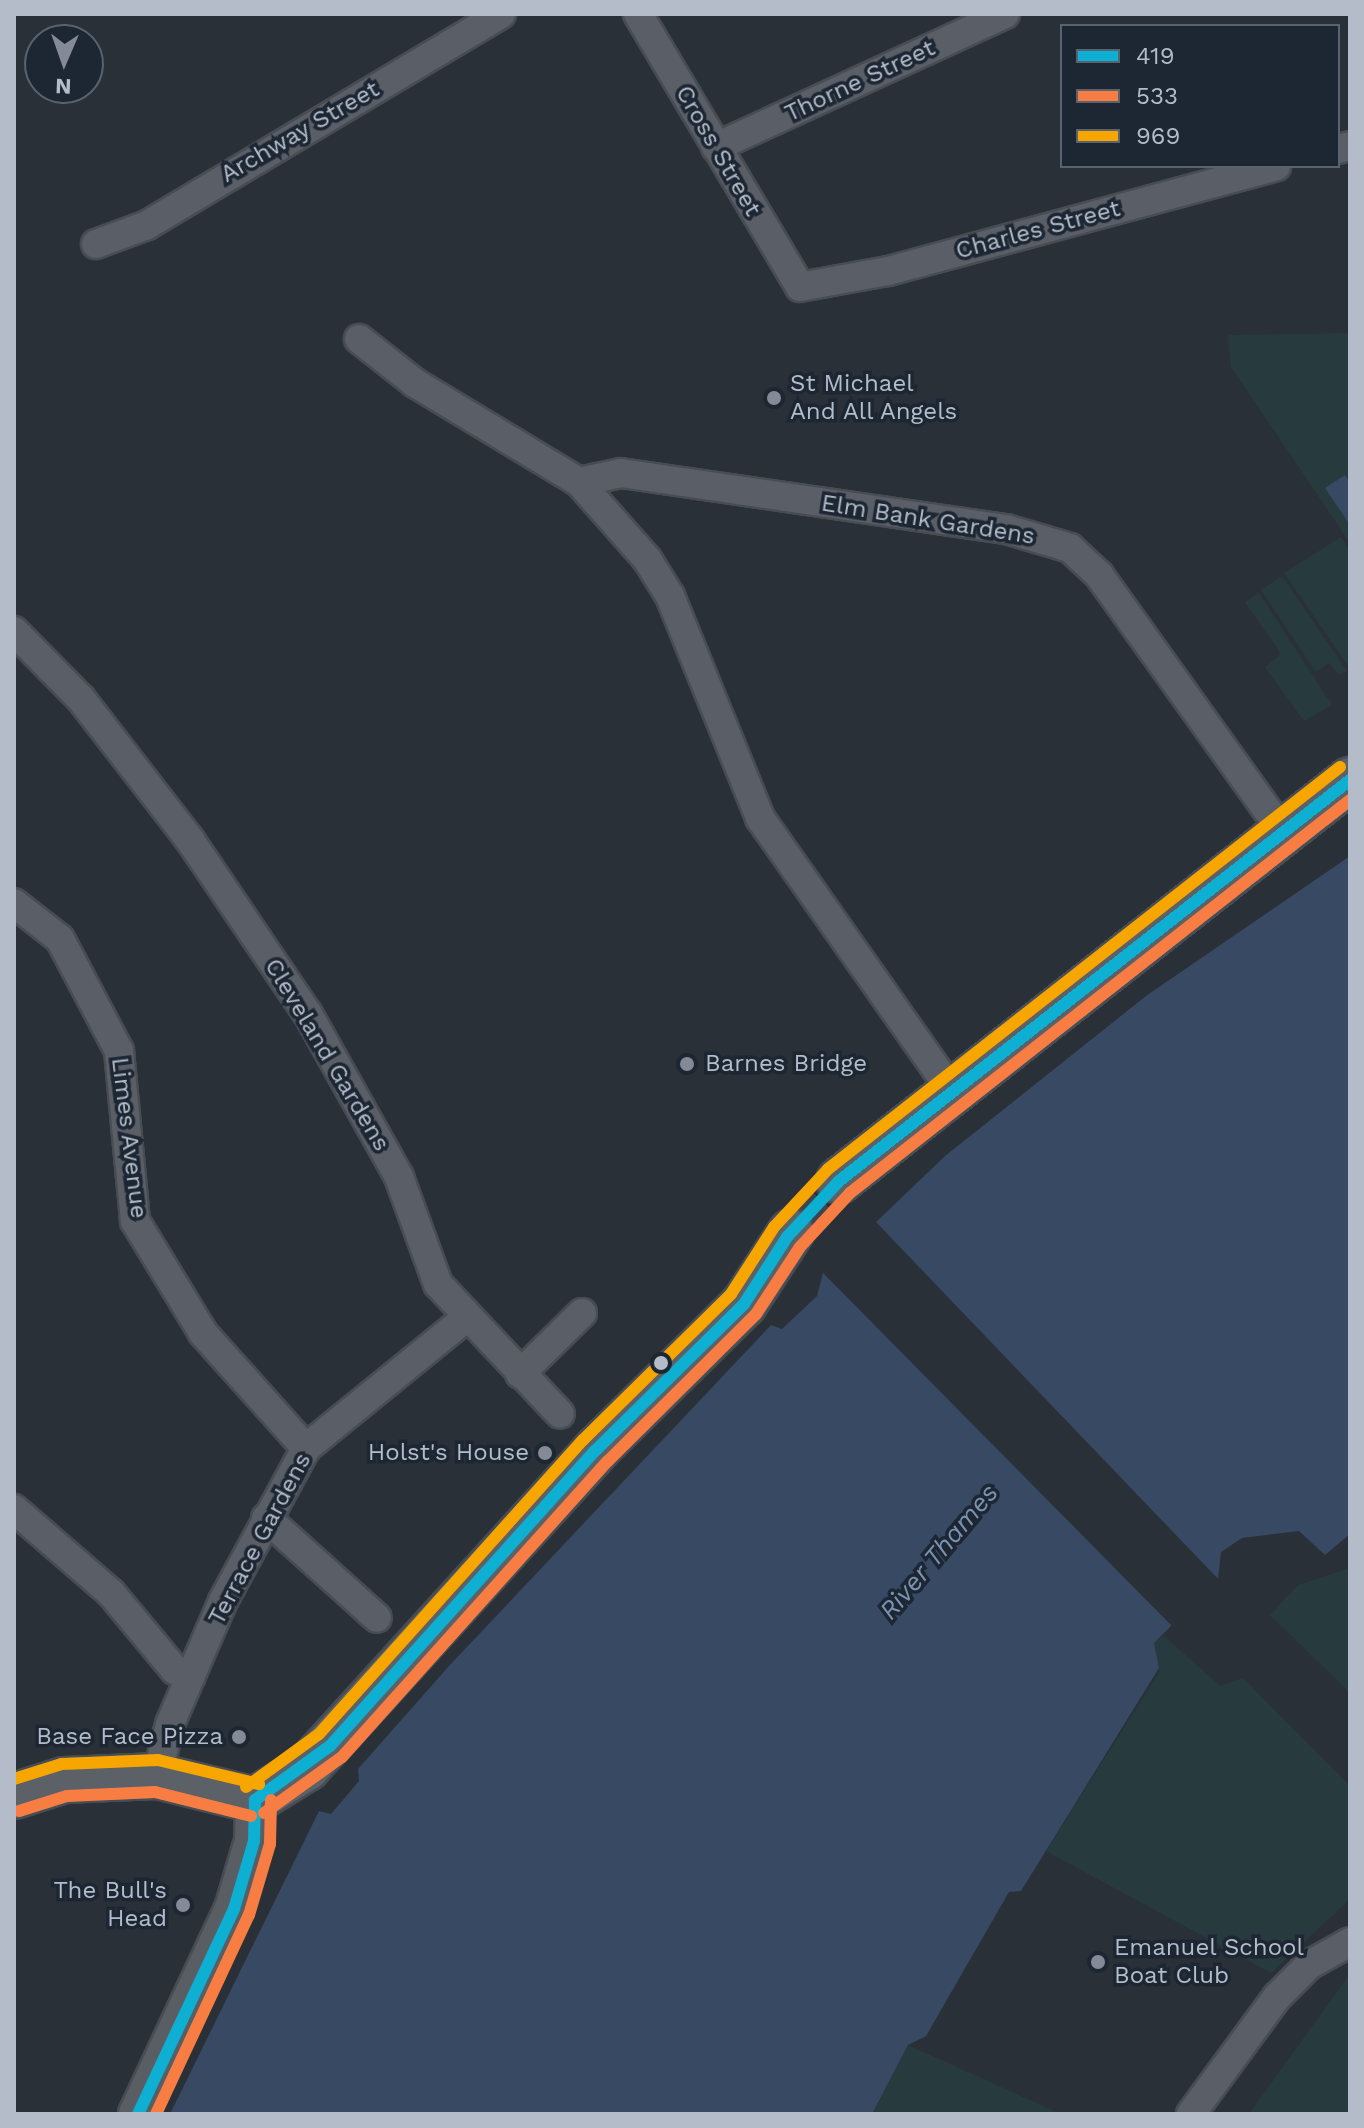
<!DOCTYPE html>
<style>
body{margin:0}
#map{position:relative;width:1364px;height:2128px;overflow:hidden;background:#2a3038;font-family:"Work Sans",sans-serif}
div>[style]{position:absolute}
.green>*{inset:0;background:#273a3e}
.water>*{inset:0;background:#384963}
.pier>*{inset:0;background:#2a3038}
.primary-tunnel>*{height:44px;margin-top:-22px;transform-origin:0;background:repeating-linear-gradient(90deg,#3f454e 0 44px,transparent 0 66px)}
.roads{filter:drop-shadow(2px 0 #484c53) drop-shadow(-2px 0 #484c53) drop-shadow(0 2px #484c53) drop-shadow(0 -2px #484c53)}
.street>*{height:28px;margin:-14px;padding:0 14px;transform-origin:14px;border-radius:14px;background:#5a5e66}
.secondary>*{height:38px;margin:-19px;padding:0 19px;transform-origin:19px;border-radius:19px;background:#595d64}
.primary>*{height:44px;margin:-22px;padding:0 22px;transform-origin:22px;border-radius:22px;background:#5c6168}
.bus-1>*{height:12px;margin:-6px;padding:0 6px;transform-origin:6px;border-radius:6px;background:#0dafd3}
.bus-2>*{height:12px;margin:-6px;padding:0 6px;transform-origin:6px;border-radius:6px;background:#f77d43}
.bus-3>*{height:12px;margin:-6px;padding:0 6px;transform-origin:6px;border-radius:6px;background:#f7a600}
.dots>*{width:22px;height:22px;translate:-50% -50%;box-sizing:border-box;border:4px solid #1d2633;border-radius:50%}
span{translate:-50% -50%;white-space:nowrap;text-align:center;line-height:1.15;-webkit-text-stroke:7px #1d2633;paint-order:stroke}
.street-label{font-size:24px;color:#b4bcc9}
.poi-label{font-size:24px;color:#b4bcc9}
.left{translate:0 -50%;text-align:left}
.right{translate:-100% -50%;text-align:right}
.water-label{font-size:26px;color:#7c92b1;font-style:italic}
.frame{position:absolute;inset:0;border:16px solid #b4bcc9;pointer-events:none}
.legend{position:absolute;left:1060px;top:24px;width:280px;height:144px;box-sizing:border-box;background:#1d2633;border:2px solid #59626f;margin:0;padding:10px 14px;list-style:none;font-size:24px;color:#b4bcc9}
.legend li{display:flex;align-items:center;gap:16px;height:40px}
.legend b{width:40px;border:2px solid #59626f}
.north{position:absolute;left:24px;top:24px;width:80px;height:80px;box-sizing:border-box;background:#1d2633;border:2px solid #59626f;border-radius:50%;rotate:182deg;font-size:22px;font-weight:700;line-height:32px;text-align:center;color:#b4bcc9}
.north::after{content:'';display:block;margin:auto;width:28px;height:36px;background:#848b96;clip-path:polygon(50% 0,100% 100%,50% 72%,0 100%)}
</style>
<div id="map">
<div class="green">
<i style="clip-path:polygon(1350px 333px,1350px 543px,1231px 367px,1228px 335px)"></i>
<i style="clip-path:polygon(1341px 537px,1350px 551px,1350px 669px,1284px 573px)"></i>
<i style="clip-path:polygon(1282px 576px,1347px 671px,1339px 675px,1329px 663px,1316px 672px,1261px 590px)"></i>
<i style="clip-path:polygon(1259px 593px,1332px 705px,1304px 721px,1265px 667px,1281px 654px,1245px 602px)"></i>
<i style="clip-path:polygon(1350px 1568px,1350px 1693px,1270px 1615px,1298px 1585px)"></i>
<i style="clip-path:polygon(1164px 1636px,1220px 1686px,1243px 1678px,1350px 1786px,1350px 1899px,1271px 1973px,1046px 1851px,1160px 1671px,1151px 1659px,1154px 1642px)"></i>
<i style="clip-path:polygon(1350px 1973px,1350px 2114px,1249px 2114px,1346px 1979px)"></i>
<i style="clip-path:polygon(908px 2045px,1061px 2114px,872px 2114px)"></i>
</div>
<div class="water">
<i style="clip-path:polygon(1345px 475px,1350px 483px,1350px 525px,1325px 488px)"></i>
<i style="clip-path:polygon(1350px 856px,1350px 1534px,1325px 1555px,1299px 1531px,1242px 1538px,1221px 1552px,1218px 1579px,1154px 1643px,1159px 1668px,1021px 1891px,1009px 1892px,926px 2036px,908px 2045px,872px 2114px,170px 2114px,319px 1811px,331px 1814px,359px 1781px,358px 1769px,449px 1666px,771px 1325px,782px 1329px,817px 1296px,823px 1273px,945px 1156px,1146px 996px)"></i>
</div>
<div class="pier">
<i style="clip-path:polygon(874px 1220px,1221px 1582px,1177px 1631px,823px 1273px)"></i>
</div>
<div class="primary-tunnel">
<i style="left:791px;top:1232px;width:70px;rotate:-46.7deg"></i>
</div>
<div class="roads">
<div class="street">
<i style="left:638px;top:14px;width:317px;rotate:59.3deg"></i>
<i style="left:800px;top:287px;width:89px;rotate:-10.3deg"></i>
<i style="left:888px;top:271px;width:402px;rotate:-15.1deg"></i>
<i style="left:716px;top:147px;width:318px;rotate:-24.7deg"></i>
<i style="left:1338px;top:149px;width:12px;rotate:-14deg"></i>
<i style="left:96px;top:244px;width:54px;rotate:-20.4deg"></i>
<i style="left:147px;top:225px;width:412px;rotate:-30.8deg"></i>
<i style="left:359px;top:339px;width:71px;rotate:38.2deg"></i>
<i style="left:415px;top:383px;width:192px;rotate:31.1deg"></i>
<i style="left:579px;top:482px;width:103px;rotate:48.6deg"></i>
<i style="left:647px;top:559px;width:44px;rotate:58.1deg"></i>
<i style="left:670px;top:596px;width:240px;rotate:67.9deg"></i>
<i style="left:760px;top:818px;width:332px;rotate:54.9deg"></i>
<i style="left:579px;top:482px;width:43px;rotate:-12.1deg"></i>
<i style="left:621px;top:473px;width:389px;rotate:8.3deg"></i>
<i style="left:1006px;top:529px;width:67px;rotate:16.5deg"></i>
<i style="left:1070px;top:548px;width:40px;rotate:43deg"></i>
<i style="left:1099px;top:575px;width:312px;rotate:54.4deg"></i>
<i style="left:14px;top:631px;width:95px;rotate:45.4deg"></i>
<i style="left:81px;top:699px;width:178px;rotate:52.3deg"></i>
<i style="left:190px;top:840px;width:210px;rotate:55.9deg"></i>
<i style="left:308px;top:1014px;width:187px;rotate:60.8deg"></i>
<i style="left:399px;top:1177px;width:114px;rotate:70deg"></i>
<i style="left:438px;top:1284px;width:178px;rotate:46.8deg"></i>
<i style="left:14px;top:903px;width:58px;rotate:38deg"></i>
<i style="left:60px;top:939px;width:127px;rotate:62.2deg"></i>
<i style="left:119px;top:1051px;width:171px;rotate:84.6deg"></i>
<i style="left:135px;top:1221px;width:131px;rotate:58.7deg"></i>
<i style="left:203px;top:1333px;width:154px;rotate:48.2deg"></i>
<i style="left:520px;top:1374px;width:87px;rotate:-44.5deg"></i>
<i style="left:14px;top:1509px;width:128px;rotate:40.9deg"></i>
<i style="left:111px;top:1593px;width:100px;rotate:50.3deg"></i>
<i style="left:175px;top:1670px;width:17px;rotate:24deg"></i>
<i style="left:266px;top:1518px;width:149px;rotate:42deg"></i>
<i style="left:157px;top:1776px;width:54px;rotate:-76deg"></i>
<i style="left:170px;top:1724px;width:134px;rotate:-66.7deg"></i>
<i style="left:223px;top:1601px;width:174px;rotate:-61.5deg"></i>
<i style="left:306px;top:1448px;width:206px;rotate:-39.1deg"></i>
<i style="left:1191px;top:2114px;width:145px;rotate:-53.7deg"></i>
<i style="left:1277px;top:1997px;width:45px;rotate:-45deg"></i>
<i style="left:1309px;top:1965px;width:47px;rotate:-29.3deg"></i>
</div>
<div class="secondary">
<i style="left:138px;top:2114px;width:226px;rotate:-64.9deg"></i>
<i style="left:234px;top:1909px;width:71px;rotate:-73.6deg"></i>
<i style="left:254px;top:1841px;width:41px;rotate:-88.6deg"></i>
</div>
<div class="primary">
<i style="left:839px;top:1181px;width:650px;rotate:-38.12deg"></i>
<i style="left:14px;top:1796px;width:52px;rotate:-17.7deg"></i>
<i style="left:64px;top:1780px;width:93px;rotate:-2.5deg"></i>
<i style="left:157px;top:1776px;width:101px;rotate:13.8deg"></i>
<i style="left:255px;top:1800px;width:61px;rotate:-31.6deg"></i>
<i style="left:307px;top:1768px;width:428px;rotate:-47.7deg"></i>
<i style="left:595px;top:1451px;width:209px;rotate:-44.6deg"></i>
<i style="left:744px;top:1304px;width:86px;rotate:-56.9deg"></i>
</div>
</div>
<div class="bus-1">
<i style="left:255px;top:1800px;width:92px;rotate:-35.8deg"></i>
<i style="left:330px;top:1746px;width:397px;rotate:-48.1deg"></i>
<i style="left:595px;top:1451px;width:209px;rotate:-44.6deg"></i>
<i style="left:744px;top:1304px;width:80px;rotate:-57.3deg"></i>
<i style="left:787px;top:1237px;width:76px;rotate:-47.1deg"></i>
<i style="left:839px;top:1181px;width:650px;rotate:-38.12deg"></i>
<i style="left:138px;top:2114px;width:226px;rotate:-64.9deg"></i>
<i style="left:234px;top:1909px;width:71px;rotate:-73.6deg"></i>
<i style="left:254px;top:1841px;width:41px;rotate:-88.6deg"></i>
</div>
<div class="bus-2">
<i style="left:19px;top:1811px;width:50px;rotate:-17.4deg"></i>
<i style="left:67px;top:1796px;width:88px;rotate:-2.6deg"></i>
<i style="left:155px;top:1792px;width:99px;rotate:14deg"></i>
<i style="left:264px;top:1813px;width:96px;rotate:-35.7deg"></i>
<i style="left:342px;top:1757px;width:397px;rotate:-48.1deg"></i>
<i style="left:607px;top:1462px;width:210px;rotate:-44.8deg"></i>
<i style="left:756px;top:1314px;width:80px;rotate:-56.7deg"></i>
<i style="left:800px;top:1247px;width:74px;rotate:-47.2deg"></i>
<i style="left:850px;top:1193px;width:636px;rotate:-38.17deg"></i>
<i style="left:156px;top:2114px;width:220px;rotate:-65deg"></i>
<i style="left:249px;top:1915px;width:74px;rotate:-73.5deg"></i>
<i style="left:270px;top:1844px;width:44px;rotate:-88.7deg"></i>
</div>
<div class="bus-3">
<i style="left:14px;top:1779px;width:50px;rotate:-17.4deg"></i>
<i style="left:62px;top:1764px;width:96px;rotate:-2.4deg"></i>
<i style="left:158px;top:1760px;width:104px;rotate:13.4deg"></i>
<i style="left:246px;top:1787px;width:90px;rotate:-36deg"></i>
<i style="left:319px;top:1734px;width:395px;rotate:-48.1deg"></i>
<i style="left:583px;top:1440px;width:208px;rotate:-44.6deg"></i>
<i style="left:731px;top:1294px;width:80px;rotate:-57.3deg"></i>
<i style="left:774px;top:1227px;width:79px;rotate:-47deg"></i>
<i style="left:828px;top:1169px;width:651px;rotate:-38.14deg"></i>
</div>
<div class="dots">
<i style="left:774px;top:398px;background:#848b96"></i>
<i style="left:687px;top:1064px;background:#848b96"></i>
<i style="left:661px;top:1363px;background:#b4bcc9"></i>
<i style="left:545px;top:1453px;background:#848b96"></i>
<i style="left:239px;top:1737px;background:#848b96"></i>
<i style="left:183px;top:1905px;background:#848b96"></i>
<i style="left:1098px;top:1962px;background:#848b96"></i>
</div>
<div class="street-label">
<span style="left:860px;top:81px;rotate:-25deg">Thorne Street</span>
<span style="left:300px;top:132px;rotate:-30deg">Archway Street</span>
<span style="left:718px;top:151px;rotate:60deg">Cross Street</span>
<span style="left:1038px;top:230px;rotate:-15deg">Charles Street</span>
<span style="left:928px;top:520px;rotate:9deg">Elm Bank Gardens</span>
<span style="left:327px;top:1055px;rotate:59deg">Cleveland Gardens</span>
<span style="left:129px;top:1138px;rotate:83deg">Limes Avenue</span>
<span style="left:260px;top:1539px;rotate:-62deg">Terrace Gardens</span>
</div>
<div class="poi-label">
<span class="left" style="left:790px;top:398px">St Michael<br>And All Angels</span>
<span class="left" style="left:705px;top:1064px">Barnes Bridge</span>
<span class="right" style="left:529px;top:1453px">Holst's House</span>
<span class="right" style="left:223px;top:1737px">Base Face Pizza</span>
<span class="right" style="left:167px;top:1905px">The Bull's<br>Head</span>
<span class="left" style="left:1114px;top:1962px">Emanuel School<br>Boat Club</span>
</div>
<div class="water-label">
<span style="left:939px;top:1552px;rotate:-50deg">River Thames</span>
</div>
<div class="frame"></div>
<ul class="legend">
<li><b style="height:10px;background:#0dafd3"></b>419</li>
<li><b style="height:10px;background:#f77d43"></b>533</li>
<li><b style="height:10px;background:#f7a600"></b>969</li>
</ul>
<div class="north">N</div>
</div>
